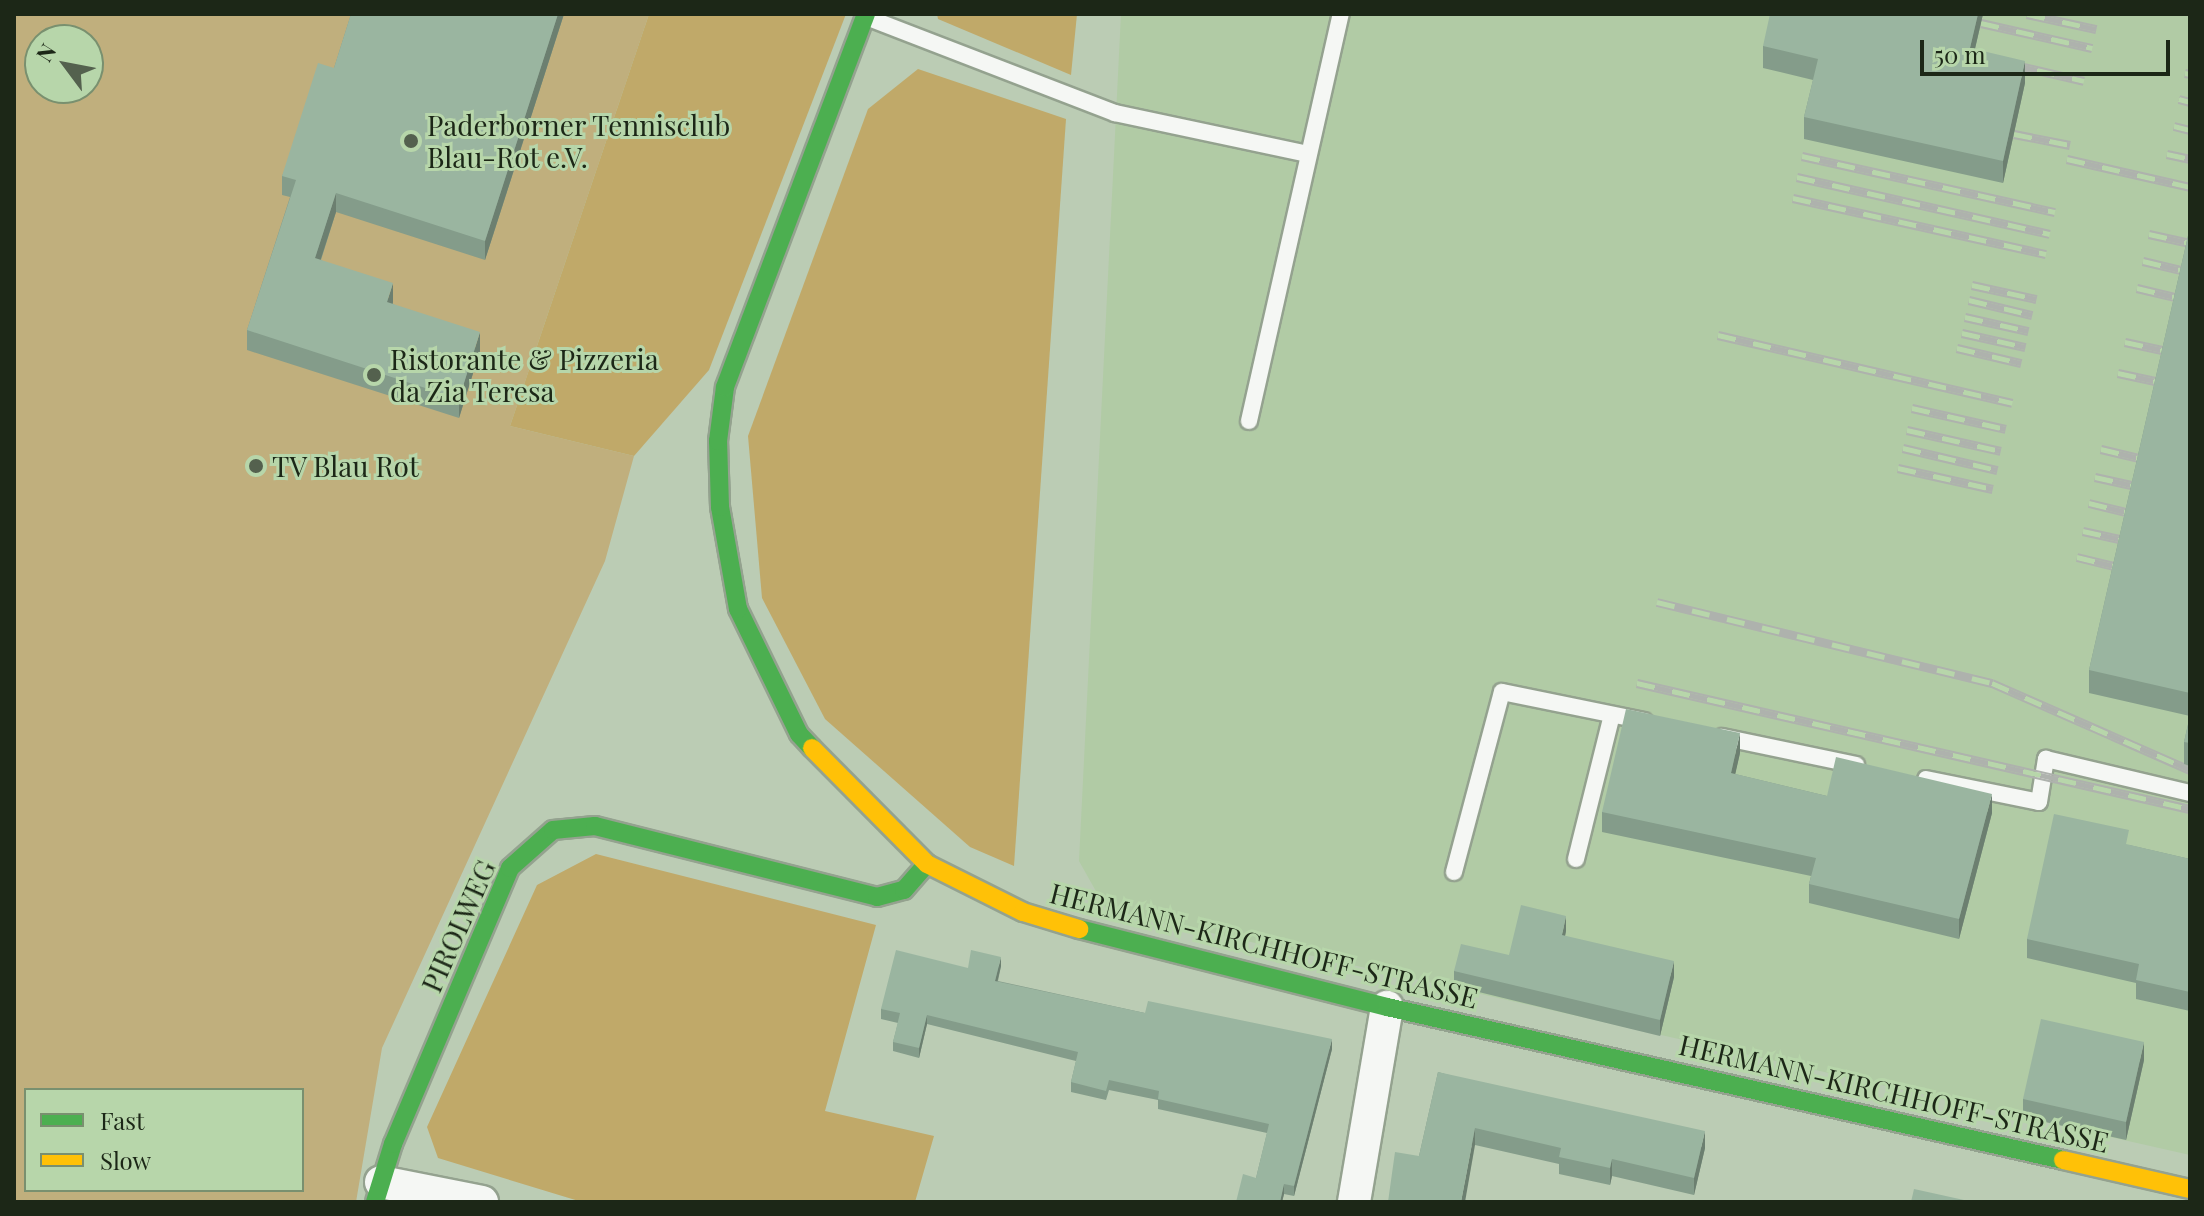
<!DOCTYPE html>
<style>
body{margin:0}
#map{position:relative;width:2204px;height:1216px;overflow:hidden;background:#bbccb4;font-family:"Playfair Display",serif}
div>[style]{position:absolute}
.built>*{inset:0;background:#b1cba5}
.green>*{inset:0;background:#c0af7d}
.forest>*{inset:0;background:#c0a969}
.roads{filter:drop-shadow(2px 0 #94a28f) drop-shadow(-2px 0 #94a28f) drop-shadow(0 2px #94a28f) drop-shadow(0 -2px #94a28f)}
.lane>*{height:16px;margin:-8px;padding:0 8px;transform-origin:8px;border-radius:8px;background:#f5f7f4}
.street>*{height:32px;margin:-16px;padding:0 16px;transform-origin:16px;border-radius:16px;background:#f5f7f4}
.fast>*{height:18px;margin:-9px;padding:0 9px;transform-origin:9px;border-radius:9px;background:#4caf50}
.slow>*{height:18px;margin:-9px;padding:0 9px;transform-origin:9px;border-radius:9px;background:#ffc107}
.rail>*{height:9px;margin-top:-4.5px;transform-origin:0;background:repeating-linear-gradient(90deg,#b7d6aa 0 18px,#aeb2ad 0 36px);box-sizing:border-box;border-block:2px solid #aeb2ad}
.wall>*{inset:0;background:#849c8a}
.shaded-wall>*{inset:0;background:#6c7f70}
.building>*{inset:0;background:#9ab5a0}
.dots>*{width:22px;height:22px;translate:-50% -50%;box-sizing:border-box;border:4px solid #b7d6aa;border-radius:50%}
span{translate:-50% -50%;white-space:nowrap;text-align:center;line-height:1.15;-webkit-text-stroke:6px #b7d6aa;paint-order:stroke}
.poi-label{font-size:28px;color:#1c2717}
.left{translate:0 -50%;text-align:left}
.street-label{font-size:28px;color:#1c2717}
.frame{position:absolute;inset:0;border:16px solid #1c2717;pointer-events:none}
.legend{position:absolute;left:24px;top:1088px;width:280px;height:104px;box-sizing:border-box;background:#b7d6aa;border:2px solid #79906f;margin:0;padding:10px 14px;list-style:none;font-size:24px;color:#1c2717}
.legend li{display:flex;align-items:center;gap:16px;height:40px}
.legend b{width:40px;border:2px solid #79906f}
.north{position:absolute;left:24px;top:24px;width:80px;height:80px;box-sizing:border-box;background:#b7d6aa;border:2px solid #79906f;border-radius:50%;rotate:302deg;font-size:22px;font-weight:700;line-height:32px;text-align:center;color:#1c2717}
.north::after{content:'';display:block;margin:auto;width:28px;height:36px;background:#54614e;clip-path:polygon(50% 0,100% 100%,50% 72%,0 100%)}
.scale{position:absolute;left:1920px;top:40px;width:250px;height:36px;box-sizing:border-box;border:4px solid #1c2717;border-top:0;padding-left:10px;font-size:24px;line-height:28px;white-space:nowrap;color:#1c2717;-webkit-text-stroke:6px #b7d6aa;paint-order:stroke}
</style>
<div id="map">
<div class="built">
<i style="clip-path:polygon(1121px 14px,2190px 14px,2190px 1155px,1106px 909px,1079px 861px)"></i>
</div>
<div class="green">
<i style="clip-path:polygon(evenodd,14px 14px,649px 14px,510px 426px,634px 456px,605px 561px,382px 1048px,356px 1202px,14px 1202px,14px 14px,40px 40px,88px 40px,88px 88px,40px 88px,40px 40px,14px 14px,26px 1090px,302px 1090px,302px 1190px,26px 1190px,26px 1090px)"></i>
</div>
<div class="forest">
<i style="clip-path:polygon(649px 14px,846px 14px,709px 370px,634px 456px,510px 426px)"></i>
<i style="clip-path:polygon(937px 14px,1077px 14px,1071px 75px,938px 19px)"></i>
<i style="clip-path:polygon(918px 69px,1066px 119px,1014px 866px,970px 847px,825px 719px,762px 598px,748px 436px,868px 109px)"></i>
<i style="clip-path:polygon(596px 854px,876px 925px,825px 1111px,934px 1136px,915px 1202px,582px 1202px,438px 1158px,427px 1127px,537px 885px)"></i>
</div>
<div class="roads">
<div class="lane">
<i style="left:866px;top:17px;width:267px;rotate:21.1deg"></i>
<i style="left:1115px;top:113px;width:197px;rotate:12deg"></i>
<i style="left:1249px;top:421px;width:417px;rotate:-77.3deg"></i>
<i style="left:1722px;top:737px;width:137px;rotate:11.8deg"></i>
<i style="left:1926px;top:779px;width:115px;rotate:11.5deg"></i>
<i style="left:2039px;top:802px;width:44px;rotate:-80.8deg"></i>
<i style="left:2046px;top:759px;width:148px;rotate:13.3deg"></i>
<i style="left:1576px;top:859px;width:148px;rotate:-76deg"></i>
<i style="left:1454px;top:872px;width:186px;rotate:-75.1deg"></i>
<i style="left:1502px;top:692px;width:145px;rotate:11.5deg"></i>
</div>
<div class="street">
<i style="left:381px;top:1182px;width:103px;rotate:11.2deg"></i>
<i style="left:1354px;top:1202px;width:198px;rotate:-80.4deg"></i>
</div>
<div class="fast">
<i style="left:812px;top:748px;width:19px;rotate:-133deg"></i>
<i style="left:799px;top:734px;width:139px;rotate:-116deg"></i>
<i style="left:738px;top:609px;width:104px;rotate:-100deg"></i>
<i style="left:720px;top:507px;width:66px;rotate:-91.7deg"></i>
<i style="left:718px;top:441px;width:54px;rotate:-82.6deg"></i>
<i style="left:725px;top:387px;width:399px;rotate:-69.3deg"></i>
<i style="left:1079px;top:929px;width:318px;rotate:14.2deg"></i>
<i style="left:1387px;top:1007px;width:693px;rotate:12.75deg"></i>
<i style="left:375px;top:1202px;width:61px;rotate:-72.8deg"></i>
<i style="left:393px;top:1144px;width:300px;rotate:-67deg"></i>
<i style="left:510px;top:868px;width:57px;rotate:-41.5deg"></i>
<i style="left:553px;top:830px;width:42px;rotate:-5.4deg"></i>
<i style="left:595px;top:826px;width:291px;rotate:14.1deg"></i>
<i style="left:877px;top:897px;width:28px;rotate:-15deg"></i>
<i style="left:904px;top:890px;width:35px;rotate:-49deg"></i>
</div>
<div class="slow">
<i style="left:812px;top:748px;width:163px;rotate:45.2deg"></i>
<i style="left:927px;top:864px;width:107px;rotate:26.6deg"></i>
<i style="left:1023px;top:912px;width:59px;rotate:16.9deg"></i>
<i style="left:2063px;top:1160px;width:130px;rotate:12.9deg"></i>
</div>
</div>
<div class="rail">
<i style="left:2027px;top:14px;width:71px;rotate:12.3deg"></i>
<i style="left:1981px;top:23px;width:114px;rotate:12.7deg"></i>
<i style="left:2002px;top:62px;width:84px;rotate:13deg"></i>
<i style="left:2185px;top:73px;width:5px;rotate:11deg"></i>
<i style="left:2179px;top:99px;width:11px;rotate:15deg"></i>
<i style="left:2174px;top:126px;width:16px;rotate:14deg"></i>
<i style="left:2014px;top:134px;width:57px;rotate:11.1deg"></i>
<i style="left:2167px;top:154px;width:24px;rotate:12deg"></i>
<i style="left:1802px;top:156px;width:259px;rotate:12.5deg"></i>
<i style="left:2067px;top:159px;width:126px;rotate:12.8deg"></i>
<i style="left:1797px;top:177px;width:259px;rotate:12.7deg"></i>
<i style="left:1793px;top:198px;width:259px;rotate:12.5deg"></i>
<i style="left:2149px;top:234px;width:42px;rotate:12.4deg"></i>
<i style="left:2143px;top:261px;width:43px;rotate:13.4deg"></i>
<i style="left:1972px;top:285px;width:66px;rotate:12.3deg"></i>
<i style="left:2137px;top:288px;width:43px;rotate:13.4deg"></i>
<i style="left:1969px;top:300px;width:65px;rotate:13.4deg"></i>
<i style="left:1965px;top:317px;width:65px;rotate:12.5deg"></i>
<i style="left:1962px;top:333px;width:65px;rotate:12.5deg"></i>
<i style="left:1718px;top:335px;width:302px;rotate:13deg"></i>
<i style="left:2125px;top:342px;width:43px;rotate:12.1deg"></i>
<i style="left:1957px;top:348px;width:66px;rotate:13.2deg"></i>
<i style="left:2118px;top:373px;width:43px;rotate:12.1deg"></i>
<i style="left:1912px;top:408px;width:96px;rotate:12.6deg"></i>
<i style="left:1907px;top:430px;width:96px;rotate:12.6deg"></i>
<i style="left:1903px;top:448px;width:97px;rotate:13.2deg"></i>
<i style="left:2101px;top:449px;width:43px;rotate:13.4deg"></i>
<i style="left:1898px;top:468px;width:97px;rotate:12.5deg"></i>
<i style="left:2095px;top:477px;width:42px;rotate:12.4deg"></i>
<i style="left:2089px;top:503px;width:42px;rotate:13.7deg"></i>
<i style="left:2083px;top:531px;width:42px;rotate:12.4deg"></i>
<i style="left:2077px;top:557px;width:42px;rotate:13.7deg"></i>
<i style="left:1657px;top:602px;width:345px;rotate:13.6deg"></i>
<i style="left:1992px;top:683px;width:216px;rotate:23.7deg"></i>
<i style="left:1637px;top:683px;width:567px;rotate:12.84deg"></i>
</div>
<div class="wall">
<i style="clip-path:polygon(351px 14px,564px 14px,485px 260px,336px 212px,321px 260px,393px 302px,393px 304px,480px 351px,459px 418px,247px 350px,247px 330px,290px 197px,282px 195px,282px 176px,334px 68px)"></i>
<i style="clip-path:polygon(1983px 14px,1975px 49px,2025px 83px,2003px 183px,1804px 139px,1804px 117px,1813px 80px,1763px 68px,1763px 46px)"></i>
<i style="clip-path:polygon(2190px 227px,2190px 766px,2184px 764px,2184px 742px,2190px 716px,2089px 693px,2089px 670px)"></i>
<i style="clip-path:polygon(1740px 753px,1735px 774px,1827px 796px,1992px 813px,1959px 939px,1809px 903px,1809px 884px,1811px 876px,1602px 832px,1602px 812px)"></i>
<i style="clip-path:polygon(2129px 845px,2190px 859px,2190px 1011px,2136px 999px,2136px 983px,2027px 958px,2027px 939px)"></i>
<i style="clip-path:polygon(1566px 931px,1565px 936px,1674px 977px,1660px 1036px,1454px 986px,1454px 971px,1509px 955px)"></i>
<i style="clip-path:polygon(1001px 966px,998px 981px,1145px 1013px,1332px 1049px,1294px 1196px,1284px 1194px,1282px 1202px,1236px 1202px,1256px 1178px,1267px 1133px,1158px 1109px,1158px 1100px,1109px 1090px,1106px 1100px,1071px 1092px,1071px 1082px,1076px 1061px,927px 1024px,919px 1058px,893px 1051px,893px 1042px,898px 1023px,881px 1019px,881px 1009px,968px 968px)"></i>
<i style="clip-path:polygon(2144px 1060px,2126px 1140px,2023px 1117px,2023px 1099px)"></i>
<i style="clip-path:polygon(1438px 1072px,1705px 1148px,1694px 1195px,1612px 1176px,1610px 1185px,1559px 1174px,1559px 1164px,1475px 1145px,1419px 1156px)"></i>
</div>
<div class="shaded-wall">
<i style="clip-path:polygon(558px 14px,564px 14px,485px 260px,485px 241px)"></i>
<i style="clip-path:polygon(1978px 14px,1983px 14px,1970px 70px,1970px 48px)"></i>
<i style="clip-path:polygon(2025px 61px,2025px 83px,2003px 183px,2003px 161px)"></i>
<i style="clip-path:polygon(336px 193px,336px 212px,315px 277px,315px 258px)"></i>
<i style="clip-path:polygon(393px 283px,393px 302px,387px 321px,387px 302px)"></i>
<i style="clip-path:polygon(480px 332px,480px 351px,459px 418px,459px 399px)"></i>
<i style="clip-path:polygon(1740px 733px,1740px 753px,1731px 793px,1731px 773px)"></i>
<i style="clip-path:polygon(1992px 794px,1992px 813px,1959px 939px,1959px 919px)"></i>
<i style="clip-path:polygon(1566px 916px,1566px 931px,1562px 950px,1562px 935px)"></i>
<i style="clip-path:polygon(1001px 957px,1001px 966px,995px 991px,995px 981px)"></i>
<i style="clip-path:polygon(1674px 961px,1674px 977px,1660px 1036px,1660px 1020px)"></i>
<i style="clip-path:polygon(927px 1015px,927px 1024px,919px 1058px,919px 1048px)"></i>
<i style="clip-path:polygon(1332px 1039px,1332px 1049px,1294px 1196px,1294px 1186px)"></i>
<i style="clip-path:polygon(2144px 1042px,2144px 1060px,2126px 1140px,2126px 1122px)"></i>
<i style="clip-path:polygon(1475px 1128px,1475px 1145px,1465px 1202px,1461px 1202px)"></i>
<i style="clip-path:polygon(1705px 1131px,1705px 1148px,1694px 1195px,1694px 1178px)"></i>
<i style="clip-path:polygon(1612px 1159px,1612px 1176px,1610px 1185px,1610px 1168px)"></i>
<i style="clip-path:polygon(1284px 1184px,1284px 1194px,1282px 1202px,1280px 1202px)"></i>
</div>
<div class="building">
<i style="clip-path:polygon(351px 14px,558px 14px,485px 241px,336px 193px,315px 258px,393px 283px,387px 302px,480px 332px,459px 399px,247px 330px,296px 180px,282px 176px,318px 63px,334px 68px)"></i>
<i style="clip-path:polygon(1770px 14px,1978px 14px,1970px 48px,2025px 61px,2003px 161px,1804px 117px,1818px 59px,1763px 46px)"></i>
<i style="clip-path:polygon(2190px 227px,2190px 693px,2089px 670px)"></i>
<i style="clip-path:polygon(1626px 709px,1740px 733px,1731px 773px,1827px 796px,1836px 757px,1992px 794px,1959px 919px,1809px 884px,1816px 858px,1602px 812px)"></i>
<i style="clip-path:polygon(2190px 715px,2190px 743px,2184px 742px)"></i>
<i style="clip-path:polygon(2054px 814px,2129px 830px,2126px 844px,2190px 859px,2190px 992px,2136px 980px,2139px 964px,2027px 939px)"></i>
<i style="clip-path:polygon(1521px 905px,1566px 916px,1562px 935px,1674px 961px,1660px 1020px,1454px 971px,1461px 944px,1509px 955px)"></i>
<i style="clip-path:polygon(896px 950px,968px 968px,971px 950px,1001px 957px,995px 981px,1145px 1013px,1148px 1001px,1332px 1039px,1294px 1186px,1284px 1184px,1280px 1202px,1236px 1202px,1243px 1174px,1256px 1178px,1269px 1124px,1158px 1099px,1159px 1091px,1109px 1080px,1106px 1091px,1071px 1082px,1078px 1052px,927px 1015px,919px 1048px,893px 1042px,900px 1013px,881px 1009px)"></i>
<i style="clip-path:polygon(2041px 1019px,2144px 1042px,2126px 1122px,2023px 1099px)"></i>
<i style="clip-path:polygon(1438px 1072px,1705px 1131px,1694px 1178px,1612px 1159px,1610px 1168px,1559px 1157px,1561px 1148px,1475px 1128px,1461px 1202px,1388px 1202px,1395px 1152px,1419px 1156px)"></i>
<i style="clip-path:polygon(1914px 1189px,1973px 1202px,1911px 1202px)"></i>
</div>
<div class="dots">
<i style="left:411px;top:141px;background:#54614e"></i>
<i style="left:374px;top:375px;background:#54614e"></i>
<i style="left:256px;top:466px;background:#54614e"></i>
</div>
<div class="poi-label">
<span class="left" style="left:427px;top:141px">Paderborner Tennisclub<br>Blau-Rot e.V.</span>
<span class="left" style="left:390px;top:375px">Ristorante &amp; Pizzeria<br>da Zia Teresa</span>
<span class="left" style="left:272px;top:466px">TV Blau Rot</span>
</div>
<div class="street-label">
<span style="left:458px;top:926px;rotate:-66deg">PIROLWEG</span>
<span style="left:1264px;top:945px;rotate:14deg">HERMANN-KIRCHHOFF-STRASSE</span>
<span style="left:1894px;top:1093px;rotate:13deg">HERMANN-KIRCHHOFF-STRASSE</span>
</div>
<div class="frame"></div>
<ul class="legend">
<li><b style="height:10px;background:#4caf50"></b>Fast</li>
<li><b style="height:10px;background:#ffc107"></b>Slow</li>
</ul>
<div class="north">N</div>
<div class="scale">50 m</div>
</div>
